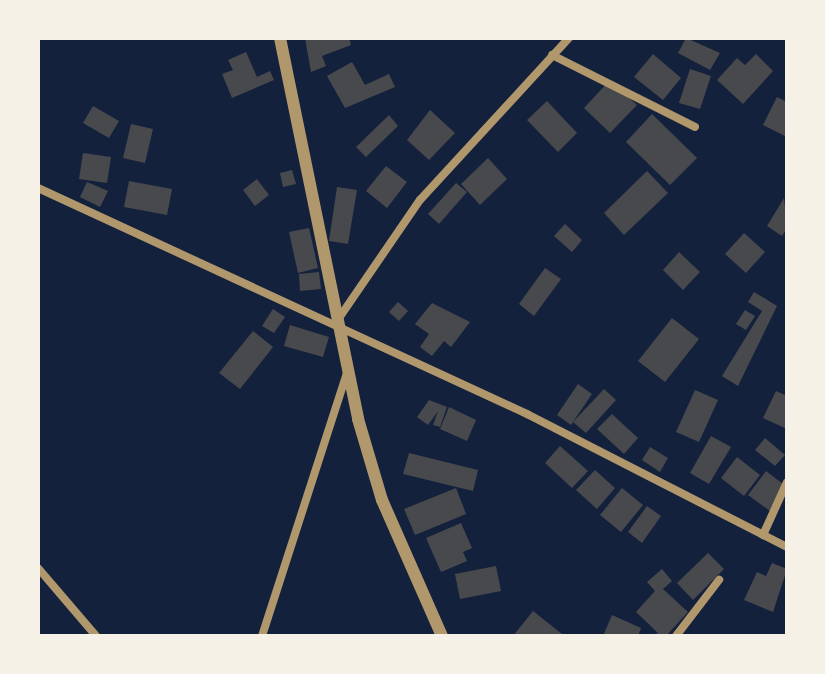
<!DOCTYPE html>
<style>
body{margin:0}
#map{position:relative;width:825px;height:674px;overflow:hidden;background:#14213d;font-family:"Sofia Sans Condensed",sans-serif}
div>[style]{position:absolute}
.building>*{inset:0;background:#48494c}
.minor>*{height:8px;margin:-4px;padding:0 4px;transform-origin:4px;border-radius:4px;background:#b1986c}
.tertiary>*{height:12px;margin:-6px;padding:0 6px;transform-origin:6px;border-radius:6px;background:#b1986c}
span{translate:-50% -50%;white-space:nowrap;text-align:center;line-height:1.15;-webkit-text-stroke:7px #f6f1e7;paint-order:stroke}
.frame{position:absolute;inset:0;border:40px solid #f6f1e7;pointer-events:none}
</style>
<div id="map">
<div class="building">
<i style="clip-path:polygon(305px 38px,349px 38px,351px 45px,322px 56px,326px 66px,311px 72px)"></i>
<i style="clip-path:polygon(686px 38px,720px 53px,710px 70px,678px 53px)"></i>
<i style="clip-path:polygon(246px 52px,257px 77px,270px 71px,274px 80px,232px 98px,222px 74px,233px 70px,228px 60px)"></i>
<i style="clip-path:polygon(653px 54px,681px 78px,663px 100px,634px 77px)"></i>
<i style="clip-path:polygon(756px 54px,773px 71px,743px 104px,717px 80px,737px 58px,745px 65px)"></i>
<i style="clip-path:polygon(352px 62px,365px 85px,389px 74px,395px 87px,345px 108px,327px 76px)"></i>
<i style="clip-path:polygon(690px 69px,711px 76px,700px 109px,679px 103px)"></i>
<i style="clip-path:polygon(610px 80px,637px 105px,610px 133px,584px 108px)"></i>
<i style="clip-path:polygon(777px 97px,787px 102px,787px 137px,763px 125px)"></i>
<i style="clip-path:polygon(547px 101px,577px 133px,558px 152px,527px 120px)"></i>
<i style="clip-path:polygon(93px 106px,119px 121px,109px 138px,83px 123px)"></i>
<i style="clip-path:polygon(430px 110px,455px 133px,429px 160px,407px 140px)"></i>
<i style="clip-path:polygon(652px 114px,697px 158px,670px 185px,626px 142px)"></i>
<i style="clip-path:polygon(389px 115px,398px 126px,366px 157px,356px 147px)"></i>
<i style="clip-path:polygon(131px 124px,153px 129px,145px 163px,123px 158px)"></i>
<i style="clip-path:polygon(83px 153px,111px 157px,107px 183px,79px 179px)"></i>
<i style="clip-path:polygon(488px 158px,507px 179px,480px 205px,461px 184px)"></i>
<i style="clip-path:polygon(386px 166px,407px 182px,387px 208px,366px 191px)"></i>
<i style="clip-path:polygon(292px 170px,296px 184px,283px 187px,280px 173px)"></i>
<i style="clip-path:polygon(647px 171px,668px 193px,624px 235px,604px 213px)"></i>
<i style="clip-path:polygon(257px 179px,269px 195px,255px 206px,243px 190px)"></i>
<i style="clip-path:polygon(129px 181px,172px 189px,167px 215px,124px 207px)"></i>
<i style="clip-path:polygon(87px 182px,108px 191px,100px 207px,80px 197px)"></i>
<i style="clip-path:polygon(456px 183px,467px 192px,439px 224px,428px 214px)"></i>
<i style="clip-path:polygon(337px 187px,357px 190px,348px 244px,329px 241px)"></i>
<i style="clip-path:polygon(784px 198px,787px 228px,782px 236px,767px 226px)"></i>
<i style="clip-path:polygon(565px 224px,582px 240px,572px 252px,554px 236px)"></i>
<i style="clip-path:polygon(309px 228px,318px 268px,298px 273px,289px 232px)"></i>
<i style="clip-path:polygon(744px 233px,765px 252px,746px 273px,725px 254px)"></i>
<i style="clip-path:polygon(679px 252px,700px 272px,683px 290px,663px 270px)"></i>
<i style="clip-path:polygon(545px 268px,561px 279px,534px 316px,519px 304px)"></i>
<i style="clip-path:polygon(319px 272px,321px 289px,300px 291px,299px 274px)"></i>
<i style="clip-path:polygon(754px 292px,777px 306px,738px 386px,722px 376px,762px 311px,748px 302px)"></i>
<i style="clip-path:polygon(398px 302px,408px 311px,399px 321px,389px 312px)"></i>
<i style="clip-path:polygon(432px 303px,470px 322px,451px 347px,444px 341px,432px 356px,420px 347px,429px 334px,415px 324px)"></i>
<i style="clip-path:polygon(273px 309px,285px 317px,274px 333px,262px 326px)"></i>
<i style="clip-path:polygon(745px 310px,755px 316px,746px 330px,736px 324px)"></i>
<i style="clip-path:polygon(672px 318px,699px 339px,665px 382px,638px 361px)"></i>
<i style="clip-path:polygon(290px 325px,329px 337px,323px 357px,284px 346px)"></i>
<i style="clip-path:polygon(253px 331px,273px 347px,240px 389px,219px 373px)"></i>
<i style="clip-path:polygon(578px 384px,592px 394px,571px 425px,557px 415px)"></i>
<i style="clip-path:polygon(604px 389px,616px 400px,586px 433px,573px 422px)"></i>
<i style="clip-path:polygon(695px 390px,718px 400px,699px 442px,676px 432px)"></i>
<i style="clip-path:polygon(776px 391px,787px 396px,787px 429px,763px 418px)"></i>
<i style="clip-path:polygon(429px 400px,447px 407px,440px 427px,433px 425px,438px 411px,428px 425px,417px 417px)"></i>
<i style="clip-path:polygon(449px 407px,476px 420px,467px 441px,440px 429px)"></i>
<i style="clip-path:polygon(612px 414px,638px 438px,624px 454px,597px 429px)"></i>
<i style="clip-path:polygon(711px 436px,731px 447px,709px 484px,690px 473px)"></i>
<i style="clip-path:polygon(765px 438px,785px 455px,775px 466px,755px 450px)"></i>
<i style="clip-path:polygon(560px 446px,588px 471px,572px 488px,545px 463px)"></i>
<i style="clip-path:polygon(650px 447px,668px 458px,660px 472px,642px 460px)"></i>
<i style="clip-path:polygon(409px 453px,478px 470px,473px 491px,403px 474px)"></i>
<i style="clip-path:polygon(737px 457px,760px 475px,744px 496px,721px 478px)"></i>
<i style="clip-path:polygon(595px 470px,615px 488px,597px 509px,576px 490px)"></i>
<i style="clip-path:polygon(766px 471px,787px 487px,770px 511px,748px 495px)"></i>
<i style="clip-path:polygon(456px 488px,466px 514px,415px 535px,404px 509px)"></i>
<i style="clip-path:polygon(622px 488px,643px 505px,621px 532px,600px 515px)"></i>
<i style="clip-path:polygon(647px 506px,661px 516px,642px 543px,628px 532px)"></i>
<i style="clip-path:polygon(461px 523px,472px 548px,463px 552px,467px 561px,441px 572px,426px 538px)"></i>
<i style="clip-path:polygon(708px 553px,724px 569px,693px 600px,677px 583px)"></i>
<i style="clip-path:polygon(772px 563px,787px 569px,773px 612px,744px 600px,757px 572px,766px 576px)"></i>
<i style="clip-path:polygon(496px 566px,501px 591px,460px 599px,455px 574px)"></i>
<i style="clip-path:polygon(662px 569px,672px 581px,663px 589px,688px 612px,666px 636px,649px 636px,658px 633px,636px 612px,655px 591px,647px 582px)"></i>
<i style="clip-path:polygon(533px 611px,562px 634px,560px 636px,513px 636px)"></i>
<i style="clip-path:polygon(612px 615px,641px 628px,638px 636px,603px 636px)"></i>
</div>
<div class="minor">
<i style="left:552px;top:55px;width:160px;rotate:26.7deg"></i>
<i style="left:38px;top:188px;width:539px;rotate:24.8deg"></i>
<i style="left:527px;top:414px;width:292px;rotate:27.1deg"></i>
<i style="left:337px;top:321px;width:147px;rotate:-55.6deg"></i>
<i style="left:420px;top:200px;width:220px;rotate:-47.4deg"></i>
<i style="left:763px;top:535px;width:58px;rotate:-65.6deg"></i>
<i style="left:38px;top:568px;width:89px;rotate:49.5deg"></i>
<i style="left:262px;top:636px;width:276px;rotate:-72.1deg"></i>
<i style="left:676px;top:636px;width:71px;rotate:-52.5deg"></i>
</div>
<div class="tertiary">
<i style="left:280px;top:38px;width:389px;rotate:78.4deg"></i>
<i style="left:358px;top:419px;width:84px;rotate:73.5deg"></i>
<i style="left:382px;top:500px;width:149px;rotate:66.2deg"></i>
</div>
<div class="frame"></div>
</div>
